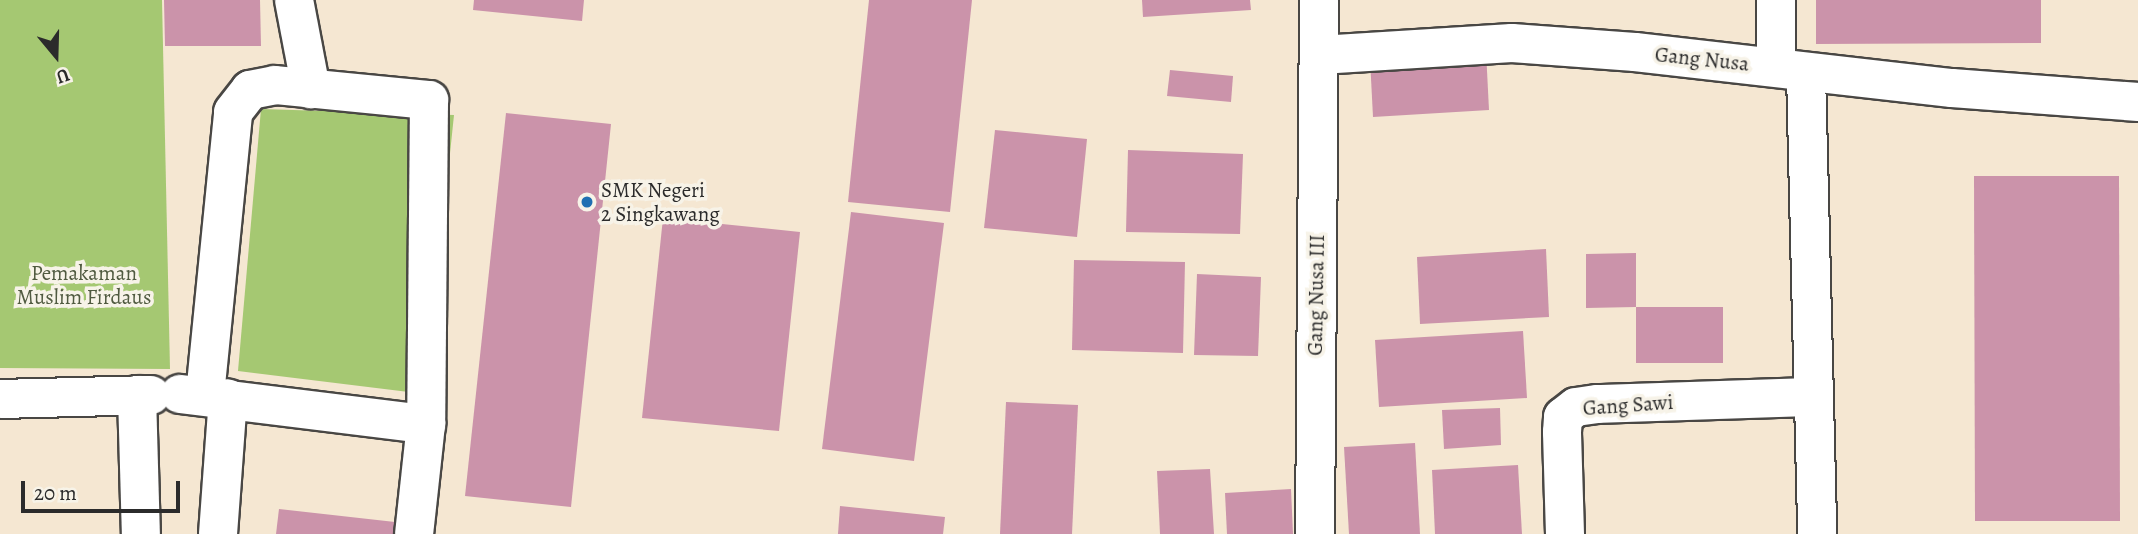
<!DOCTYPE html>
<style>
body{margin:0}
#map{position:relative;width:2138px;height:534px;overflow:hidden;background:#f5e7d2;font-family:Alegreya,serif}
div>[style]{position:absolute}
.green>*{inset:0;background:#a5c872}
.building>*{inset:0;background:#cb93aa}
.roads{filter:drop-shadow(2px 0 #494744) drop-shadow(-2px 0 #494744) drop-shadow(0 2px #494744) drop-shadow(0 -2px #494744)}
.minor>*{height:38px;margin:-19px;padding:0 19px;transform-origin:19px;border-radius:19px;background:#fff}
.dots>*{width:19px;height:19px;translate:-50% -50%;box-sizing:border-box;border:4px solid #f7f3e8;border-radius:50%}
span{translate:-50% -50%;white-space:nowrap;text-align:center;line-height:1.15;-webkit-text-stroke:7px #f7f3e8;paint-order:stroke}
.street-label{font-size:21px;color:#2b2b2b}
.poi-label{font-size:21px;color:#2b2b2b}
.left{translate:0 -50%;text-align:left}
.park-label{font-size:21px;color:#505a40}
.north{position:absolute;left:21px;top:21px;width:70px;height:70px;-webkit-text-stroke:5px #f7f3e8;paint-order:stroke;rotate:161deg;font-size:19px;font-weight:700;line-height:28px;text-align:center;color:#2b2b2b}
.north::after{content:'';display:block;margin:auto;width:24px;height:32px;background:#2b2b2b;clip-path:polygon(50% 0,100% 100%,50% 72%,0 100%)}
.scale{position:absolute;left:21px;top:481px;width:159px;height:32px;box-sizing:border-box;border:4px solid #2b2b2b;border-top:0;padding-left:9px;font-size:21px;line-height:24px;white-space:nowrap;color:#2b2b2b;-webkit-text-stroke:5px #f7f3e8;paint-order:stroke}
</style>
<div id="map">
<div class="green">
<i style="clip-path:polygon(0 0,162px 0,170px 369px,0 368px)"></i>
<i style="clip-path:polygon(261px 109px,454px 115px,425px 394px,238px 371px)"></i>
</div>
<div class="building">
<i style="clip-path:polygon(164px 0,260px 0,261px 46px,165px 46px)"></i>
<i style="clip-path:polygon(474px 0,584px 0,582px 21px,473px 10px)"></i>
<i style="clip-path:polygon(869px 0,972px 0,950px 212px,848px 202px)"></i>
<i style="clip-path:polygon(1142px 0,1250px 0,1251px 10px,1143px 17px)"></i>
<i style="clip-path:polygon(1816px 0,2041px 0,2041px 43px,1816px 44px)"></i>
<i style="clip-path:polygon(1486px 51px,1489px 110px,1373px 117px,1370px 59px)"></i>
<i style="clip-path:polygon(1170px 70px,1233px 76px,1231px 102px,1167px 96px)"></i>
<i style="clip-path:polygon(506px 113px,611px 124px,571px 507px,465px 496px)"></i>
<i style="clip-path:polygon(995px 130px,1087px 139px,1077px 237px,984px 228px)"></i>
<i style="clip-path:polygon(1128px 150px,1243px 154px,1240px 234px,1126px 232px)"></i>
<i style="clip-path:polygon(1974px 176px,2119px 176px,2120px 521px,1975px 521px)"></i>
<i style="clip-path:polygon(851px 212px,944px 223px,914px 461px,822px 449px)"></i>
<i style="clip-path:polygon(663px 218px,800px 232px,779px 431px,642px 418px)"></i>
<i style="clip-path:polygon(1546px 249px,1549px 317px,1420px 324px,1417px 257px)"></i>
<i style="clip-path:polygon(1636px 253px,1636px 307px,1586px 308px,1586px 254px)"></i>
<i style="clip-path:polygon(1074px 260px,1185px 262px,1183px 353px,1072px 350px)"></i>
<i style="clip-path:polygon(1197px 274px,1261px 277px,1258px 356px,1194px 355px)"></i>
<i style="clip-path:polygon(1636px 307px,1723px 307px,1723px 363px,1636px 363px)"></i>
<i style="clip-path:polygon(1523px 331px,1527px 398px,1379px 407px,1375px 340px)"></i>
<i style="clip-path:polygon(1006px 402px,1078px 405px,1072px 534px,1000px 534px)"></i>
<i style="clip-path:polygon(1500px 408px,1501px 445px,1444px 449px,1442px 410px)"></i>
<i style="clip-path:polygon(1415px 443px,1420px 534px,1349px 534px,1344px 447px)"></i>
<i style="clip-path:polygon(1518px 465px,1522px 534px,1435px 534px,1432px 470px)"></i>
<i style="clip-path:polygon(1210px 469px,1214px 534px,1160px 534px,1157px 471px)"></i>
<i style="clip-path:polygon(1291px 489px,1293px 534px,1227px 534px,1225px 493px)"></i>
<i style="clip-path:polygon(840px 506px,945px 517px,943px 534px,838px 534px)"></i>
<i style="clip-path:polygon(279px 509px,395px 522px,394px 534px,276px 534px)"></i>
</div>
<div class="roads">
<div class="minor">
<i style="left:294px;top:0;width:91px;rotate:79.2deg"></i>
<i style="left:1776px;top:0;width:66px;rotate:90deg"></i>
<i style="left:1320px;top:55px;width:192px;rotate:-3.6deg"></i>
<i style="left:1512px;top:43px;width:123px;rotate:4.2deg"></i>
<i style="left:1635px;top:52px;width:319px;rotate:6.5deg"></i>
<i style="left:1952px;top:88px;width:187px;rotate:4.3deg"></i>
<i style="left:1806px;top:73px;width:461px;rotate:88.6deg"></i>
<i style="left:180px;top:394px;width:248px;rotate:7deg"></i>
<i style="left:426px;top:424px;width:111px;rotate:96.2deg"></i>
<i style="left:137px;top:395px;width:139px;rotate:88.4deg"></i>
<i style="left:205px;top:395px;width:284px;rotate:-84.3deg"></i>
<i style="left:233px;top:112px;width:28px;rotate:-52deg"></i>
<i style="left:250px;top:90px;width:25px;rotate:-11deg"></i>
<i style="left:275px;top:85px;width:155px;rotate:5.6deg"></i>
<i style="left:429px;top:100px;width:324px;rotate:90.5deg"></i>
<i style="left:0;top:399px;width:151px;rotate:-1.5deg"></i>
<i style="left:218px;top:534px;width:136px;rotate:-85.8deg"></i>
<i style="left:1315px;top:534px;width:534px;rotate:-89.57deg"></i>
<i style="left:1565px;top:534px;width:102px;rotate:-91.7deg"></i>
<i style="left:1562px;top:432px;width:15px;rotate:-86deg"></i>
<i style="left:1563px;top:417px;width:16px;rotate:-38deg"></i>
<i style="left:1576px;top:407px;width:22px;rotate:-8deg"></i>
<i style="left:1598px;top:404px;width:215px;rotate:-1.9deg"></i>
</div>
</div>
<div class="dots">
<i style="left:587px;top:202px;background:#1f6fb2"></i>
</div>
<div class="street-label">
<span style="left:1702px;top:59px;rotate:6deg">Gang Nusa</span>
<span style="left:1316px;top:295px;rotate:-89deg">Gang Nusa III</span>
<span style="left:1628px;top:405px;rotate:-4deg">Gang Sawi</span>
</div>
<div class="poi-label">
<span class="left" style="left:601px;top:202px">SMK Negeri<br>2 Singkawang</span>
</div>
<div class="park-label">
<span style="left:84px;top:285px">Pemakaman<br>Muslim Firdaus</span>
</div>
<div class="north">U</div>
<div class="scale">20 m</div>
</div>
